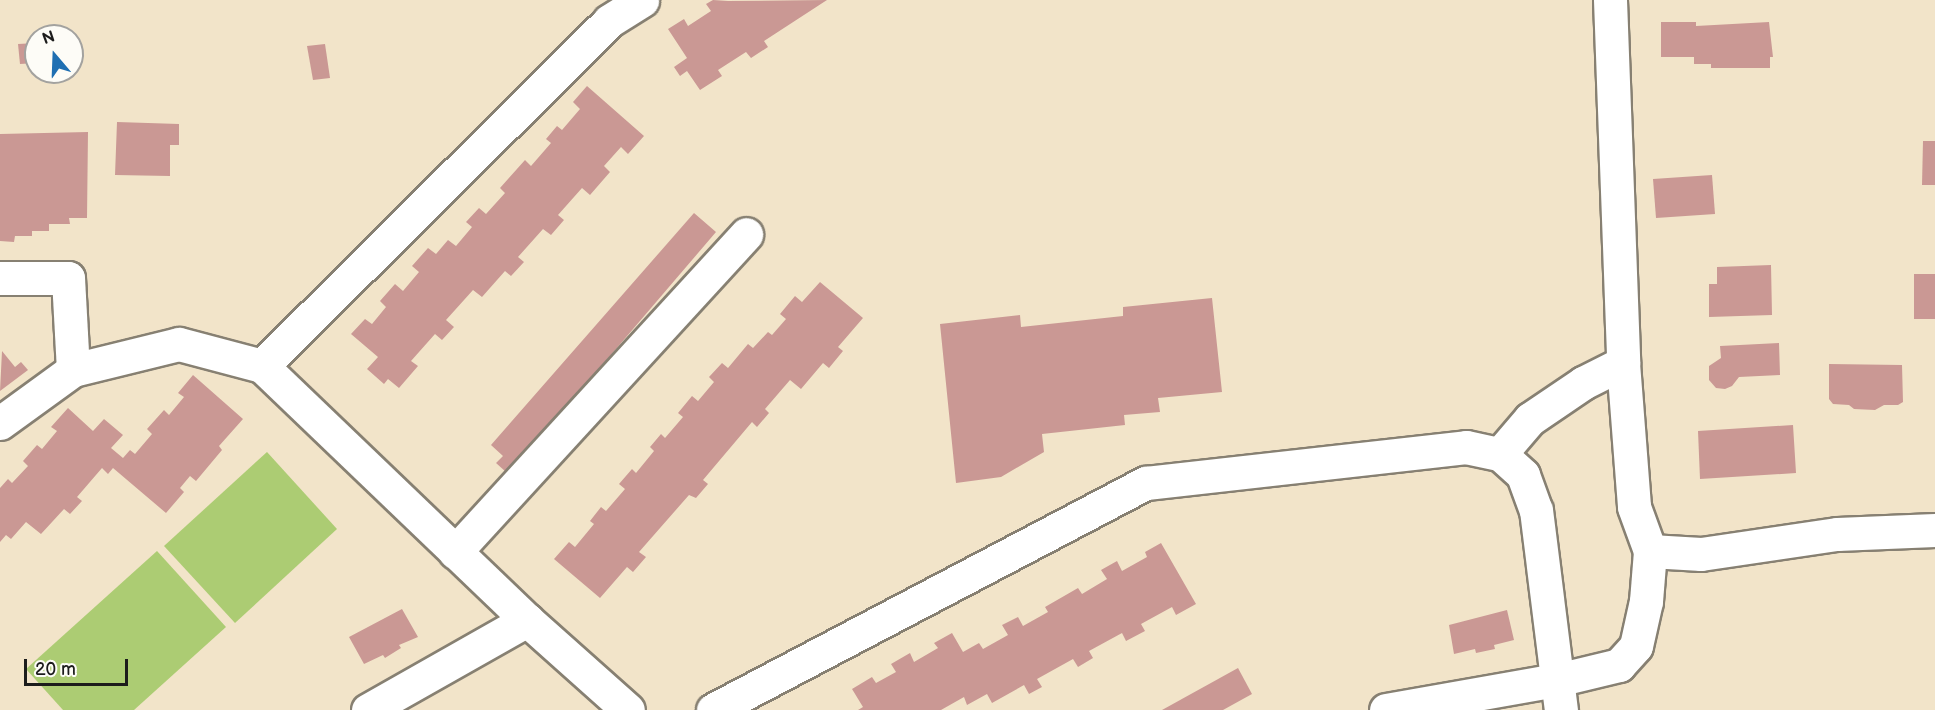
<!DOCTYPE html>
<style>
body{margin:0}
#map{position:relative;width:1935px;height:710px;overflow:hidden;background:#f2e4c9;font-family:"Balsamiq Sans",sans-serif}
div>[style]{position:absolute}
.green>*{inset:0;background:#accc73}
.building>*{inset:0;background:#ca9894}
.roads{filter:drop-shadow(2px 0 #878072) drop-shadow(-2px 0 #878072) drop-shadow(0 2px #878072) drop-shadow(0 -2px #878072)}
.minor>*{height:33px;margin:-16.5px;padding:0 16.5px;transform-origin:16.5px;border-radius:16.5px;background:#fff}
span{translate:-50% -50%;white-space:nowrap;text-align:center;line-height:1.15;-webkit-text-stroke:4.5px #fdfcf7;paint-order:stroke}
.north{position:absolute;left:24px;top:24px;width:60px;height:60px;box-sizing:border-box;background:#fdfcf7;border:2px solid #a3a29f;border-radius:50%;rotate:341deg;font-size:16px;font-weight:700;line-height:24px;text-align:center;color:#1c1c1c}
.north::after{content:'';display:block;margin:auto;width:21px;height:27px;background:#1f6fb2;clip-path:polygon(50% 0,100% 100%,50% 72%,0 100%)}
.scale{position:absolute;left:24px;top:659px;width:104px;height:27px;box-sizing:border-box;border:3px solid #1c1c1c;border-top:0;padding-left:8px;font-size:18px;line-height:21px;white-space:nowrap;color:#1c1c1c;-webkit-text-stroke:4px #fdfcf7;paint-order:stroke}
</style>
<div id="map">
<div class="green">
<i style="clip-path:polygon(267px 452px,337px 529px,235px 623px,164px 546px)"></i>
<i style="clip-path:polygon(157px 551px,226px 627px,134px 710px,63px 710px,26px 669px)"></i>
</div>
<div class="building">
<i style="clip-path:polygon(713px 0,728px 1px,827px 0,764px 41px,768px 47px,751px 58px,746px 52px,718px 70px,722px 76px,700px 90px,687px 71px,680px 76px,674px 67px,687px 58px,668px 29px,684px 19px,688px 26px,711px 11px,706px 4px)"></i>
<i style="clip-path:polygon(1661px 22px,1696px 22px,1696px 26px,1769px 22px,1773px 57px,1770px 57px,1770px 68px,1711px 68px,1711px 64px,1694px 64px,1694px 57px,1661px 57px)"></i>
<i style="clip-path:polygon(36px 43px,36px 63px,20px 64px,18px 44px)"></i>
<i style="clip-path:polygon(325px 44px,330px 78px,313px 80px,307px 46px)"></i>
<i style="clip-path:polygon(587px 86px,644px 136px,628px 154px,621px 147px,604px 166px,610px 172px,590px 195px,582px 188px,558px 215px,564px 220px,551px 235px,543px 229px,518px 257px,524px 262px,511px 276px,505px 271px,482px 297px,473px 290px,446px 320px,454px 327px,442px 340px,435px 334px,411px 361px,418px 366px,399px 388px,388px 379px,384px 384px,367px 369px,378px 357px,351px 334px,365px 319px,372px 324px,386px 307px,380px 301px,395px 284px,403px 291px,419px 272px,412px 266px,428px 248px,436px 254px,448px 240px,456px 246px,472px 227px,466px 222px,479px 208px,486px 214px,505px 193px,500px 188px,525px 160px,531px 166px,551px 143px,546px 139px,557px 126px,562px 130px,580px 109px,573px 102px)"></i>
<i style="clip-path:polygon(117px 122px,179px 124px,179px 145px,170px 145px,170px 176px,115px 175px)"></i>
<i style="clip-path:polygon(88px 132px,87px 218px,69px 218px,70px 224px,49px 224px,49px 231px,32px 231px,32px 236px,15px 236px,14px 242px,0 241px,0 134px)"></i>
<i style="clip-path:polygon(1923px 141px,1935px 141px,1935px 185px,1922px 185px)"></i>
<i style="clip-path:polygon(1712px 175px,1715px 214px,1656px 218px,1653px 179px)"></i>
<i style="clip-path:polygon(694px 213px,716px 232px,515px 467px,512px 465px,506px 472px,496px 463px,503px 456px,491px 445px)"></i>
<i style="clip-path:polygon(1771px 265px,1772px 315px,1709px 317px,1709px 284px,1717px 284px,1717px 267px)"></i>
<i style="clip-path:polygon(1914px 274px,1935px 274px,1935px 319px,1914px 319px)"></i>
<i style="clip-path:polygon(820px 282px,863px 318px,838px 347px,843px 351px,829px 368px,823px 363px,801px 389px,790px 380px,765px 409px,769px 413px,757px 427px,752px 422px,703px 480px,708px 484px,696px 498px,689px 495px,639px 552px,646px 557px,633px 572px,627px 567px,600px 598px,554px 559px,569px 542px,575px 547px,594px 524px,590px 521px,601px 507px,606px 511px,625px 489px,619px 484px,632px 469px,636px 473px,654px 451px,650px 447px,661px 434px,665px 438px,683px 417px,678px 413px,692px 396px,698px 401px,714px 382px,709px 377px,722px 363px,728px 368px,748px 344px,753px 348px,768px 332px,772px 335px,786px 319px,780px 314px,795px 296px,802px 302px)"></i>
<i style="clip-path:polygon(1212px 298px,1222px 392px,1158px 398px,1160px 412px,1124px 415px,1125px 425px,1042px 434px,1044px 452px,1001px 477px,956px 483px,940px 324px,1020px 315px,1021px 327px,1123px 316px,1123px 307px)"></i>
<i style="clip-path:polygon(1779px 343px,1780px 375px,1739px 377px,1732px 386px,1725px 389px,1716px 388px,1709px 380px,1709px 366px,1721px 358px,1720px 346px)"></i>
<i style="clip-path:polygon(2px 351px,15px 367px,21px 362px,28px 370px,0 391px)"></i>
<i style="clip-path:polygon(1829px 364px,1902px 365px,1903px 402px,1898px 405px,1884px 405px,1875px 410px,1854px 409px,1849px 405px,1833px 404px,1829px 399px)"></i>
<i style="clip-path:polygon(193px 375px,243px 419px,219px 446px,222px 450px,196px 481px,190px 476px,180px 488px,184px 492px,166px 513px,113px 468px,108px 474px,102px 468px,77px 497px,82px 501px,70px 514px,64px 509px,41px 534px,26px 522px,11px 539px,6px 535px,0 542px,0 488px,8px 479px,12px 483px,28px 466px,23px 461px,37px 445px,42px 449px,57px 431px,51px 427px,68px 408px,93px 431px,104px 419px,123px 435px,111px 448px,123px 458px,130px 450px,135px 454px,152px 434px,147px 429px,164px 410px,169px 415px,184px 397px,178px 393px)"></i>
<i style="clip-path:polygon(1793px 425px,1796px 473px,1700px 479px,1698px 431px)"></i>
<i style="clip-path:polygon(1161px 543px,1196px 604px,1176px 615px,1172px 607px,1141px 624px,1145px 631px,1126px 641px,1122px 633px,1089px 651px,1093px 658px,1078px 667px,1073px 659px,1037px 679px,1042px 687px,1029px 694px,1024px 685px,992px 703px,987px 694px,967px 705px,964px 697px,941px 710px,858px 710px,863px 707px,852px 689px,872px 677px,876px 683px,896px 672px,891px 664px,910px 653px,914px 662px,938px 648px,934px 643px,952px 633px,963px 652px,979px 643px,983px 649px,1008px 635px,1002px 625px,1018px 617px,1023px 626px,1048px 612px,1045px 607px,1078px 588px,1082px 594px,1107px 579px,1101px 570px,1117px 561px,1122px 571px,1147px 557px,1145px 552px)"></i>
<i style="clip-path:polygon(402px 609px,418px 637px,399px 645px,401px 648px,385px 658px,383px 655px,364px 664px,349px 637px)"></i>
<i style="clip-path:polygon(1507px 610px,1514px 640px,1494px 645px,1495px 649px,1476px 653px,1475px 649px,1454px 654px,1449px 625px)"></i>
<i style="clip-path:polygon(1238px 668px,1252px 694px,1223px 710px,1162px 710px)"></i>
</div>
<div class="roads">
<div class="minor">
<i style="left:1610px;top:0;width:363px;rotate:87.9deg"></i>
<i style="left:1623px;top:363px;width:144px;rotate:85.6deg"></i>
<i style="left:1634px;top:507px;width:47px;rotate:70deg"></i>
<i style="left:1650px;top:551px;width:51px;rotate:3.4deg"></i>
<i style="left:1701px;top:554px;width:137px;rotate:-8.4deg"></i>
<i style="left:1837px;top:534px;width:98px;rotate:-2.3deg"></i>
<i style="left:0;top:278px;width:68px"></i>
<i style="left:68px;top:278px;width:92px;rotate:86.9deg"></i>
<i style="left:262px;top:366px;width:489px;rotate:-44.8deg"></i>
<i style="left:609px;top:21px;width:39px;rotate:-32deg"></i>
<i style="left:0;top:423px;width:90px;rotate:-36deg"></i>
<i style="left:73px;top:370px;width:109px;rotate:-13.8deg"></i>
<i style="left:179px;top:344px;width:86px;rotate:14.8deg"></i>
<i style="left:262px;top:366px;width:367px;rotate:43.8deg"></i>
<i style="left:527px;top:620px;width:135px;rotate:41.7deg"></i>
<i style="left:1500px;top:454px;width:46px;rotate:-49.4deg"></i>
<i style="left:1530px;top:419px;width:64px;rotate:-34.2deg"></i>
<i style="left:1583px;top:383px;width:45px;rotate:-26.6deg"></i>
<i style="left:455px;top:552px;width:431px;rotate:-47.5deg"></i>
<i style="left:368px;top:710px;width:183px;rotate:-29.5deg"></i>
<i style="left:713px;top:710px;width:489px;rotate:-27.7deg"></i>
<i style="left:1146px;top:483px;width:322px;rotate:-6.4deg"></i>
<i style="left:1466px;top:447px;width:35px;rotate:12deg"></i>
<i style="left:1500px;top:454px;width:31px;rotate:42deg"></i>
<i style="left:1523px;top:475px;width:37px;rotate:70deg"></i>
<i style="left:1536px;top:510px;width:202px;rotate:82.9deg"></i>
<i style="left:1386px;top:710px;width:174px;rotate:-10deg"></i>
<i style="left:1557px;top:680px;width:64px;rotate:-13.6deg"></i>
<i style="left:1619px;top:665px;width:25px;rotate:-48deg"></i>
<i style="left:1636px;top:646px;width:46px;rotate:-77.5deg"></i>
<i style="left:1646px;top:601px;width:50px;rotate:-85.4deg"></i>
</div>
</div>
<div class="north">N</div>
<div class="scale">20 m</div>
</div>
